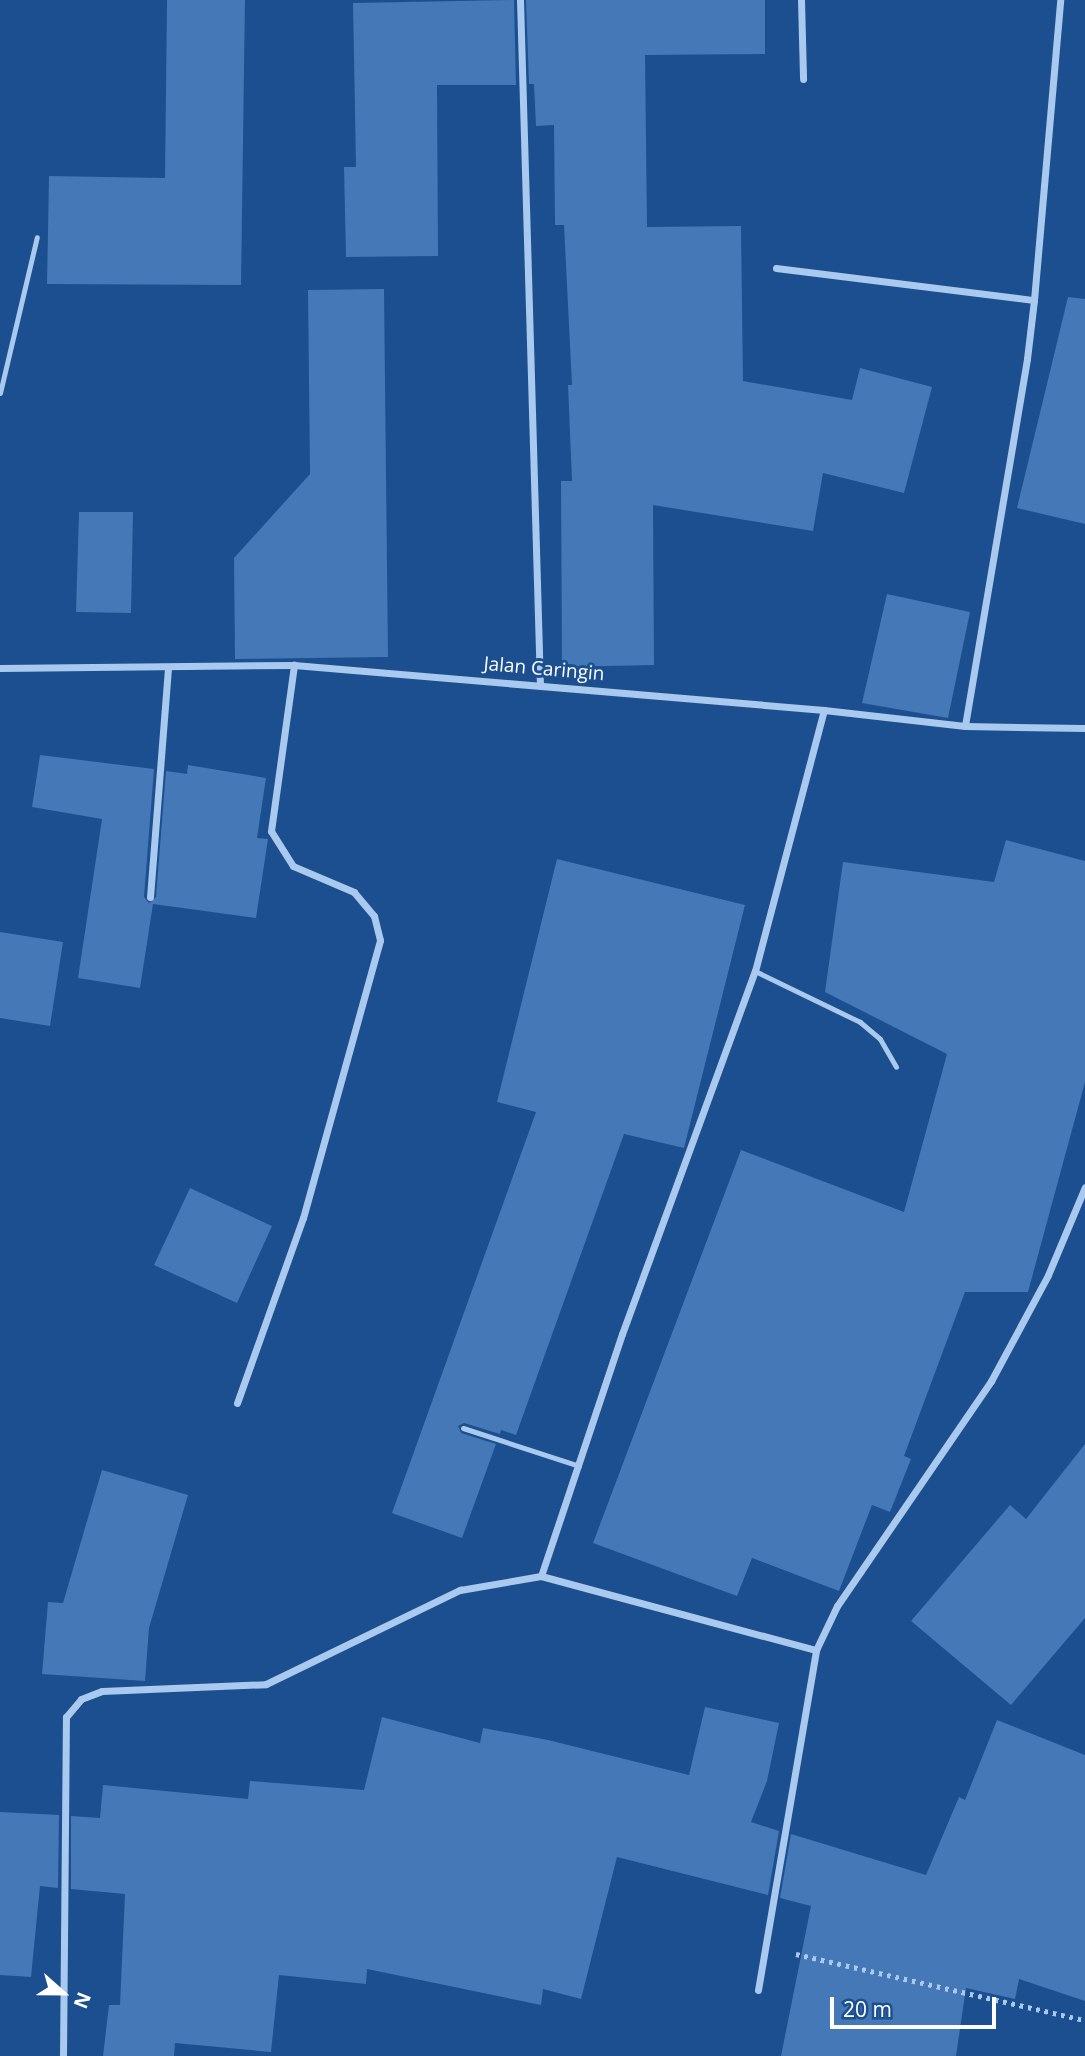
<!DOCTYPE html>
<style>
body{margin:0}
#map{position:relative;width:1085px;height:2056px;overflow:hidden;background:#1b4f8f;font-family:"Open Sans",sans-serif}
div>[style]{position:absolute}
.building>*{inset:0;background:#4478b7}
.path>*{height:4.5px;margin-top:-2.25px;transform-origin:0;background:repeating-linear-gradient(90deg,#a9c9ee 0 3.5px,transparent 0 8.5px)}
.service>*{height:5px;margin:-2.5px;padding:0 2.5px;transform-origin:2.5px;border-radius:2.5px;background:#a9c9ee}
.minor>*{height:7px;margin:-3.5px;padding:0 3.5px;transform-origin:3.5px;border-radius:3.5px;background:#a9c9ee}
span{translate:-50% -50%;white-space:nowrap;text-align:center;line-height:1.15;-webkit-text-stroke:6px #1b4f8f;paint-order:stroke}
.street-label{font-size:19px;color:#fff}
.north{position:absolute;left:28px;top:1958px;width:70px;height:70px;-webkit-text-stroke:5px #1b4f8f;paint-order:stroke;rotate:111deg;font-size:19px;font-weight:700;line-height:28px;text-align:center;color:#fff}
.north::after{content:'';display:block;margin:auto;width:24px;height:32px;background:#fff;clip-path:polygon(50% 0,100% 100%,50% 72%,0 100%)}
.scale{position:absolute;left:830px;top:1997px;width:166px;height:32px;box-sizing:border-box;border:4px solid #fff;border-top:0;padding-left:9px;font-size:21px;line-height:24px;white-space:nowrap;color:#fff;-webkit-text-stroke:5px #1b4f8f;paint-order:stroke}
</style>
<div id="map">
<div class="building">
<i style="clip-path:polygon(167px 0,245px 0,241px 285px,47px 284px,49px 176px,165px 178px)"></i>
<i style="clip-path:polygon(514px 0,516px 85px,437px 85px,438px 256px,346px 257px,344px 167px,356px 167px,353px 3px)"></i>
<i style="clip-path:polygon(526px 0,765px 0,765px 54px,645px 55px,647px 227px,741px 226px,743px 381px,852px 400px,860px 368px,932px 387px,904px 493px,823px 473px,813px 531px,653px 505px,654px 665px,562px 667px,561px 481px,572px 481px,568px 385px,572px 385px,564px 225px,555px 225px,554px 125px,536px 126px,534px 84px,529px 84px)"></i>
<i style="clip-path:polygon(384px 289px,388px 657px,235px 659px,234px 558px,310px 474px,308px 290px)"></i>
<i style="clip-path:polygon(1068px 297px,1085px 299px,1085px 524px,1017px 508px)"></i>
<i style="clip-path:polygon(79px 512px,133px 512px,131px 613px,76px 612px)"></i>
<i style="clip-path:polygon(887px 594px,970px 612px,948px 718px,862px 703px)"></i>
<i style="clip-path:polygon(40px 755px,154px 769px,144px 897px,149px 903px,156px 897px,166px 771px,187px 774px,188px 765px,266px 778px,257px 838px,268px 839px,256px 918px,153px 904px,140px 988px,78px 978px,102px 819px,32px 807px)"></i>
<i style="clip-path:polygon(1006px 840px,1085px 861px,1085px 1082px,1028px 1292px,965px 1292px,904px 1456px,911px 1459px,890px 1512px,872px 1505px,839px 1591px,752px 1558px,737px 1596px,593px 1543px,741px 1150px,904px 1212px,947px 1054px,825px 992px,843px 862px,994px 882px)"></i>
<i style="clip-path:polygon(557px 859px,745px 905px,684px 1148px,624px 1134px,516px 1435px,501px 1430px,500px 1434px,464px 1423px,458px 1426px,461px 1433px,496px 1444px,462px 1538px,392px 1513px,536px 1112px,497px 1102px)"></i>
<i style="clip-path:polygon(0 932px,63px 942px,50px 1026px,0 1018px)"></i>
<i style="clip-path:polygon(190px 1188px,272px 1226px,237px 1303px,154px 1265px)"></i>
<i style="clip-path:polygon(1085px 1444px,1085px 1618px,1011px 1705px,911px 1621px,1010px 1505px,1026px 1519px)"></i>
<i style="clip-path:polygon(102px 1470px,188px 1495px,149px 1628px,145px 1681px,42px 1674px,48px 1602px,63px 1603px)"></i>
<i style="clip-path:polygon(705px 1707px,779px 1723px,767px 1781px,751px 1822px,779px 1831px,768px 1895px,617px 1857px,581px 1999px,543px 1989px,541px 2005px,367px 1969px,366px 1984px,279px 1975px,271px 2052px,175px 2043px,174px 2056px,103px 2056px,109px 2005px,120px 2005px,125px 1894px,71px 1889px,71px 1816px,100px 1818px,103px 1785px,248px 1799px,250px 1781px,364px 1790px,382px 1717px,480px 1743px,483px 1728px,548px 1740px,689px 1775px)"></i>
<i style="clip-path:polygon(997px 1720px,1085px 1755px,1085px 2001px,1019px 1979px,1015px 1999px,966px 1988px,956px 2056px,781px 2056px,811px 1906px,780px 1898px,791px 1834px,926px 1875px,959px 1797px,965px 1800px)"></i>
<i style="clip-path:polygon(0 1812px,59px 1815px,58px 1888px,40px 1886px,31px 1977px,0 1975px)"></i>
</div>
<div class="path">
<i style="left:796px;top:1954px;width:296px;rotate:12.9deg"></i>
</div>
<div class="service">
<i style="left:0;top:393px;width:160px;rotate:-76.7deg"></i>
<i style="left:755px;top:971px;width:117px;rotate:25.9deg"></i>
<i style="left:860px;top:1022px;width:26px;rotate:40deg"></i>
<i style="left:880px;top:1039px;width:32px;rotate:60deg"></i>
<i style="left:463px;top:1428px;width:122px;rotate:18.1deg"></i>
</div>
<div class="minor">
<i style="left:520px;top:0;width:684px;rotate:88.33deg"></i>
<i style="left:801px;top:0;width:79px;rotate:88.5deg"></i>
<i style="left:776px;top:268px;width:260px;rotate:7.1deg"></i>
<i style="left:1034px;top:300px;width:59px;rotate:96.8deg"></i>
<i style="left:1027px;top:359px;width:372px;rotate:99.6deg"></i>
<i style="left:1034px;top:300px;width:301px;rotate:-85deg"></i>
<i style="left:0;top:668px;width:294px;rotate:-0.6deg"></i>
<i style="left:294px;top:665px;width:532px;rotate:4.85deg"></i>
<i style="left:824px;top:710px;width:142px;rotate:6.5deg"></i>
<i style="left:965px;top:726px;width:120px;rotate:1deg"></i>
<i style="left:150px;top:897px;width:229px;rotate:-85.5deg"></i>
<i style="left:237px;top:1403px;width:196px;rotate:-70.4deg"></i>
<i style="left:303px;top:1218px;width:288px;rotate:-74.5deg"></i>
<i style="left:380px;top:940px;width:25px;rotate:-104deg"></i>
<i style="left:374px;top:916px;width:31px;rotate:-130deg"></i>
<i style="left:354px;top:892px;width:66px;rotate:-156.9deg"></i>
<i style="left:293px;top:866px;width:41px;rotate:-122.2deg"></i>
<i style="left:271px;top:831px;width:168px;rotate:-82.1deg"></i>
<i style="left:541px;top:1576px;width:255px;rotate:-71.5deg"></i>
<i style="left:622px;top:1334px;width:387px;rotate:-69.9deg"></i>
<i style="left:755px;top:971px;width:270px;rotate:-75.2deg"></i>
<i style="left:758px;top:1990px;width:345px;rotate:-80.3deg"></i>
<i style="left:63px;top:2056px;width:339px;rotate:-89.5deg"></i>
<i style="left:66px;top:1717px;width:23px;rotate:-50deg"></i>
<i style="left:81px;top:1699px;width:22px;rotate:-21deg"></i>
<i style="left:102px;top:1691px;width:164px;rotate:-2.4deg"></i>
<i style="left:266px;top:1684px;width:216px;rotate:-25.9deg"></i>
<i style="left:460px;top:1590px;width:82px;rotate:-9.8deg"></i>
<i style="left:541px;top:1576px;width:285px;rotate:15.1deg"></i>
<i style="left:816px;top:1650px;width:49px;rotate:-64.5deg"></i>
<i style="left:837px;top:1606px;width:273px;rotate:-55.6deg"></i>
<i style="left:991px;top:1381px;width:120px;rotate:-61.7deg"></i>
<i style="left:1048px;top:1275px;width:95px;rotate:-67.2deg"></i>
</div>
<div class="street-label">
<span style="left:544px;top:669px;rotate:5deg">Jalan Caringin</span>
</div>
<div class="north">N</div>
<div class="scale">20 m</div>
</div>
